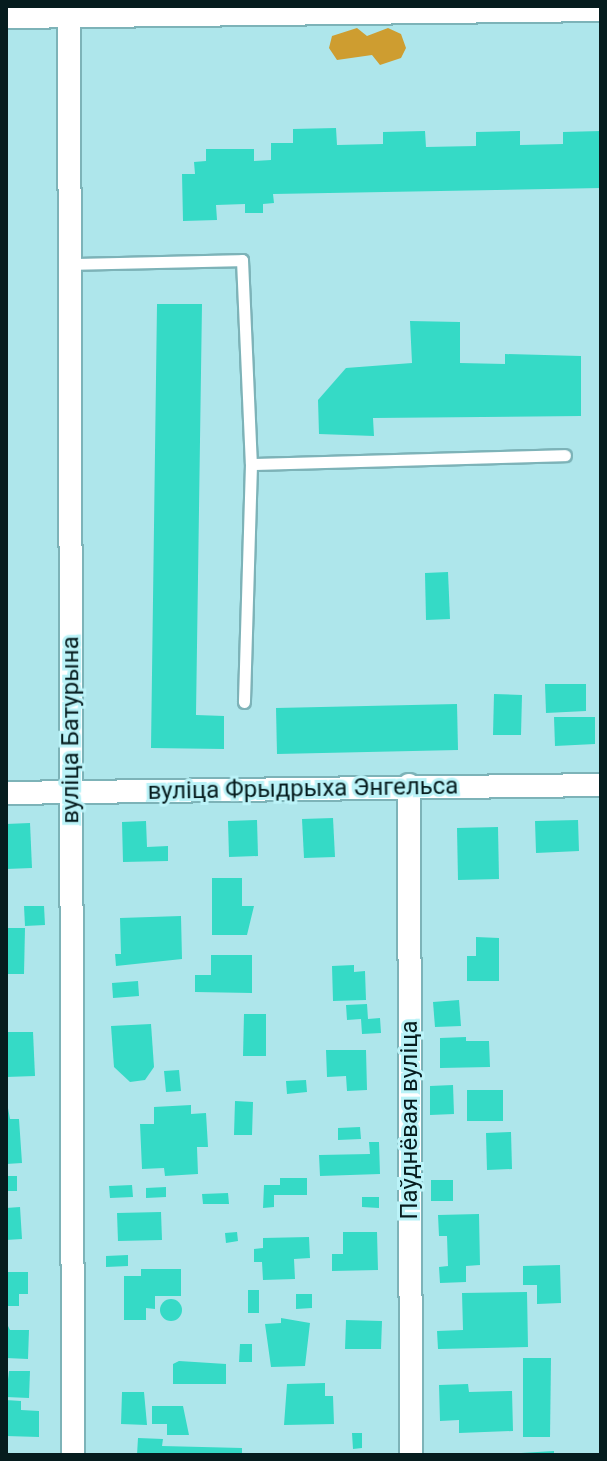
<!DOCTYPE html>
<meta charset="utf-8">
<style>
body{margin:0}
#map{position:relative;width:607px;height:1461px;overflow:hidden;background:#aee6eb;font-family:Roboto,sans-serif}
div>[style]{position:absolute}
.forest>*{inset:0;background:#ce9d30}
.building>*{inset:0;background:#35dac6}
.round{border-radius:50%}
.roads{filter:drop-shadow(2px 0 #7db3b8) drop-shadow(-2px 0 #7db3b8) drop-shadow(0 2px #7db3b8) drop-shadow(0 -2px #7db3b8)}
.service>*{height:11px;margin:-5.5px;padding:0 5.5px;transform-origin:5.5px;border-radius:5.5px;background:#fff}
.minor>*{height:22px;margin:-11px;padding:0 11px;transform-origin:11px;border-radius:11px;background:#fff}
.tertiary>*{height:26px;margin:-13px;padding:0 13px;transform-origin:13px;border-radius:13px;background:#fff}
span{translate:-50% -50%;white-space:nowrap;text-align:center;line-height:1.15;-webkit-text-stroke:6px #bbf3f8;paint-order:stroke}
.street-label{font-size:24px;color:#061c1e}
.frame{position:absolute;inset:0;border:8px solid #061c1e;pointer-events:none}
</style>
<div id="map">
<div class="forest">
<i style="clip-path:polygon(357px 28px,367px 36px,388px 28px,401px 34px,406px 48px,401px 58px,380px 65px,372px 55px,337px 60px,329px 48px,332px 36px)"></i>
</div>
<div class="building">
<i style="clip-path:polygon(336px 128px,337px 145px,383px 144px,383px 132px,425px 131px,426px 147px,476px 146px,476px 132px,520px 131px,520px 145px,563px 144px,563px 132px,601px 131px,601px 188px,273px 194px,274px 203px,263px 204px,263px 213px,245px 213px,245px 204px,216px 205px,217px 220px,183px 221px,182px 174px,195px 174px,194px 162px,206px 161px,206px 149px,254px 149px,254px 161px,271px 160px,271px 143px,293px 143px,293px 129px)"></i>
<i style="clip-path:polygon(157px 304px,202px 304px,196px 715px,224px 716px,224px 749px,151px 748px)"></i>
<i style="clip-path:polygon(410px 321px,460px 322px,460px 363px,505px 364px,505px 354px,581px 356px,581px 416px,373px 418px,374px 436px,319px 434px,318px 400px,346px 368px,412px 363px)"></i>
<i style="clip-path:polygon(448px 572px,450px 619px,426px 620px,425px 573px)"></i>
<i style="clip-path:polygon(545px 684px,586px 684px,586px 711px,546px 713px)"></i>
<i style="clip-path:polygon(494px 694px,522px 695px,521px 735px,493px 735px)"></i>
<i style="clip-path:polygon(457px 704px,458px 750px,277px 754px,276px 708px)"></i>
<i style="clip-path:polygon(554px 717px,595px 717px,595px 744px,555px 746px)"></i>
<i style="clip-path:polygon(333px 818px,335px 857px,304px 858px,302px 819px)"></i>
<i style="clip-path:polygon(257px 820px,258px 856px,229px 857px,228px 821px)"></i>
<i style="clip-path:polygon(578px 820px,579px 851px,536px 853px,535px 821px)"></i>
<i style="clip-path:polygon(146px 821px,147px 847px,168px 846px,168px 861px,123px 862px,122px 822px)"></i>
<i style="clip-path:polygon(30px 823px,32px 868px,6px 869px,6px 824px)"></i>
<i style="clip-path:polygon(498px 827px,499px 879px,458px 880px,457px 828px)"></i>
<i style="clip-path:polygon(212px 878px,242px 878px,242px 906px,254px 906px,247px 935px,212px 935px)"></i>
<i style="clip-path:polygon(24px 906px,44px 906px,45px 925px,25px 926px)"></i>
<i style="clip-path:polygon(181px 916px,182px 959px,116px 966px,115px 954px,121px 954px,120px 918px)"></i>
<i style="clip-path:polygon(6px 928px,25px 928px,24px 974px,6px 974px)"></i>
<i style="clip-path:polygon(476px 937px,499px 938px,499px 981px,467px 981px,467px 956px,476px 956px)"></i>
<i style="clip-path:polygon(211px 955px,252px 955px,252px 993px,195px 992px,195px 975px,211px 975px)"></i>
<i style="clip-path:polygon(354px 965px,354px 972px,365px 971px,366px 1000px,333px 1001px,332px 966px)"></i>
<i style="clip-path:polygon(138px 981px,139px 996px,113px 998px,112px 983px)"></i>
<i style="clip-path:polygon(459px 1000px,461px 1026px,435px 1027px,433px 1002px)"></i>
<i style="clip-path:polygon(367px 1004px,368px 1019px,380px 1018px,381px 1033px,362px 1034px,361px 1019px,347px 1020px,346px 1005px)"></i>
<i style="clip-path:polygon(244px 1014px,266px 1014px,266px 1056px,243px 1056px)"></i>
<i style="clip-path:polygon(151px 1024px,154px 1067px,145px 1080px,130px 1082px,114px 1067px,111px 1026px)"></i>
<i style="clip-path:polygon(6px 1032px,33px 1032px,35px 1076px,6px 1077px)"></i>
<i style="clip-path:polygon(466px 1037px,466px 1041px,489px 1041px,490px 1067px,440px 1068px,440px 1038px)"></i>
<i style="clip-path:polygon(326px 1050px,366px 1050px,367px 1090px,347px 1091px,346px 1076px,327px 1077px)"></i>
<i style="clip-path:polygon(179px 1070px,181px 1091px,166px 1092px,164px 1071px)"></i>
<i style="clip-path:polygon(306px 1080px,307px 1092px,287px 1094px,286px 1081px)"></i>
<i style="clip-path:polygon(453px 1085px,454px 1114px,430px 1115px,430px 1086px)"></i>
<i style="clip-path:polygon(467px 1090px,503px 1090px,503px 1121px,467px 1121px)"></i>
<i style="clip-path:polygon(6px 1097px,10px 1119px,19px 1119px,22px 1163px,6px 1164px)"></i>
<i style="clip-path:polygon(235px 1101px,253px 1102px,252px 1135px,234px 1135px)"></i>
<i style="clip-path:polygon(191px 1105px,191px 1114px,206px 1113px,208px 1147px,197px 1147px,198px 1174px,165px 1176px,164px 1168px,142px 1169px,140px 1124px,154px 1124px,154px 1107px)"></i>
<i style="clip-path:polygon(360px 1127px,361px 1139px,338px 1140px,338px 1128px)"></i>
<i style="clip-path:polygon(511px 1132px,512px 1169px,487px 1170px,486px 1133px)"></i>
<i style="clip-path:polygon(369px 1142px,379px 1142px,380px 1174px,320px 1176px,319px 1155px,370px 1154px)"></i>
<i style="clip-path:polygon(6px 1176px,17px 1176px,17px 1191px,6px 1191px)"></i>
<i style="clip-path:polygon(280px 1178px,307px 1178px,307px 1195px,274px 1195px,274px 1207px,263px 1208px,264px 1185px,280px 1185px)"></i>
<i style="clip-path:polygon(431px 1180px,453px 1180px,453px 1201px,431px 1201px)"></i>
<i style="clip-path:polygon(132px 1185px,133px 1197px,110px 1198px,109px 1186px)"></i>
<i style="clip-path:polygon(166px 1187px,166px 1197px,146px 1198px,146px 1188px)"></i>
<i style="clip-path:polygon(228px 1193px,229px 1204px,203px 1204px,202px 1194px)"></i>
<i style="clip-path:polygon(362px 1197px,379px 1197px,379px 1208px,362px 1207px)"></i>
<i style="clip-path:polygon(20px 1207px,22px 1239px,6px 1240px,6px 1208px)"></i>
<i style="clip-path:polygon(161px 1212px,162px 1240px,118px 1241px,117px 1213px)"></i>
<i style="clip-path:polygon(479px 1214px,480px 1265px,466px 1266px,466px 1282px,440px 1283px,439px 1267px,448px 1266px,447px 1236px,439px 1236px,438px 1215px)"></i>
<i style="clip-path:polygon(237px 1232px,238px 1241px,226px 1243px,225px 1233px)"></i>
<i style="clip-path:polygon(343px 1232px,377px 1232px,378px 1270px,332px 1271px,332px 1254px,343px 1254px)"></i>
<i style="clip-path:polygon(309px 1237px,310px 1258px,294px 1259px,295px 1279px,263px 1280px,262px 1262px,254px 1262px,254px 1249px,263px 1248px,263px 1238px)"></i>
<i style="clip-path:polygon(128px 1255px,128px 1266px,106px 1267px,106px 1256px)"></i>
<i style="clip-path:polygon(560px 1265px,561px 1303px,537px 1304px,537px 1285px,523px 1285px,523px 1266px)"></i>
<i style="clip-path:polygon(141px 1269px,181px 1269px,181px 1296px,155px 1296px,155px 1309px,146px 1308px,146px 1320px,124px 1320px,124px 1276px,141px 1276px)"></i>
<i style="clip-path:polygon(6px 1272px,28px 1272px,28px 1294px,19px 1294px,19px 1306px,6px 1306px)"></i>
<i style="clip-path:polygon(248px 1290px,259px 1290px,259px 1313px,248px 1313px)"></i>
<i style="clip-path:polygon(527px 1292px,528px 1347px,438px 1349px,437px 1331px,463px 1330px,462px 1293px)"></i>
<i style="clip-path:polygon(296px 1294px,312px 1294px,312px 1308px,296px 1309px)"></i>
<i class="round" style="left:160px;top:1299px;width:22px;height:22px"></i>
<i style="clip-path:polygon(281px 1318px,310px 1323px,305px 1366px,271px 1367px,265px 1324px,281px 1323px)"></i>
<i style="clip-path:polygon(346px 1320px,382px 1321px,381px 1349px,345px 1349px)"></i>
<i style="clip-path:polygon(6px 1322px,10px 1330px,29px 1330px,28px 1359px,6px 1358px)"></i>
<i style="clip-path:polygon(240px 1344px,252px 1344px,252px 1362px,239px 1362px)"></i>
<i style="clip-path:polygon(523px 1358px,551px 1358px,550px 1437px,523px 1437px)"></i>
<i style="clip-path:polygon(179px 1361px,226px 1364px,226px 1384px,173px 1384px,173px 1364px)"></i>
<i style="clip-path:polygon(9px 1371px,30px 1371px,29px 1398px,6px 1397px)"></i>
<i style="clip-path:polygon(325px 1383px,325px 1396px,333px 1396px,334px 1424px,284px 1425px,287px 1384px)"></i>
<i style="clip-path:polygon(468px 1384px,469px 1392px,512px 1391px,513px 1431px,459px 1433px,459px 1420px,440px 1421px,439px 1385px)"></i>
<i style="clip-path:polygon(122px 1392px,144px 1392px,147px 1425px,121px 1424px)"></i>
<i style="clip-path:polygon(6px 1400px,21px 1401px,21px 1410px,39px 1411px,39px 1437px,6px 1436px)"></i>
<i style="clip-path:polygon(152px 1406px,183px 1406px,189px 1435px,167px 1435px,167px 1424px,152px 1424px)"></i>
<i style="clip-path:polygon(352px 1433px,362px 1433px,362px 1448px,353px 1449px)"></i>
<i style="clip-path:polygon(138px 1438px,163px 1439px,162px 1446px,242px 1448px,242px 1455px,137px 1455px)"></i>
<i style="clip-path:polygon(554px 1451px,554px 1455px,521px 1455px,521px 1453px)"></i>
</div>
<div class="roads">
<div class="service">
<i style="left:71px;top:264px;width:171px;rotate:-1.3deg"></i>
<i style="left:242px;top:260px;width:204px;rotate:87.5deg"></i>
<i style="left:251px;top:464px;width:238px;rotate:91.7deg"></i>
<i style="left:251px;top:464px;width:314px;rotate:-1.6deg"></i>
</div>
<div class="minor">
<i style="left:69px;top:6px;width:1449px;rotate:89.84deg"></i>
<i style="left:409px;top:785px;width:670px;rotate:89.83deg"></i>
<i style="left:6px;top:793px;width:595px;rotate:-0.77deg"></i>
</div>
<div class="tertiary">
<i style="left:6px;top:15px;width:595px;rotate:-0.67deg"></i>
</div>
</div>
<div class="street-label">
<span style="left:71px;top:730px;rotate:-90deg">вуліца Батурына</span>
<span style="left:303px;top:789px;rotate:-1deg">вуліца Фрыдрыха Энгельса</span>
<span style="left:410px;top:1120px;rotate:-90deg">Паўднёвая вуліца</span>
</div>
<div class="frame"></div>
</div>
